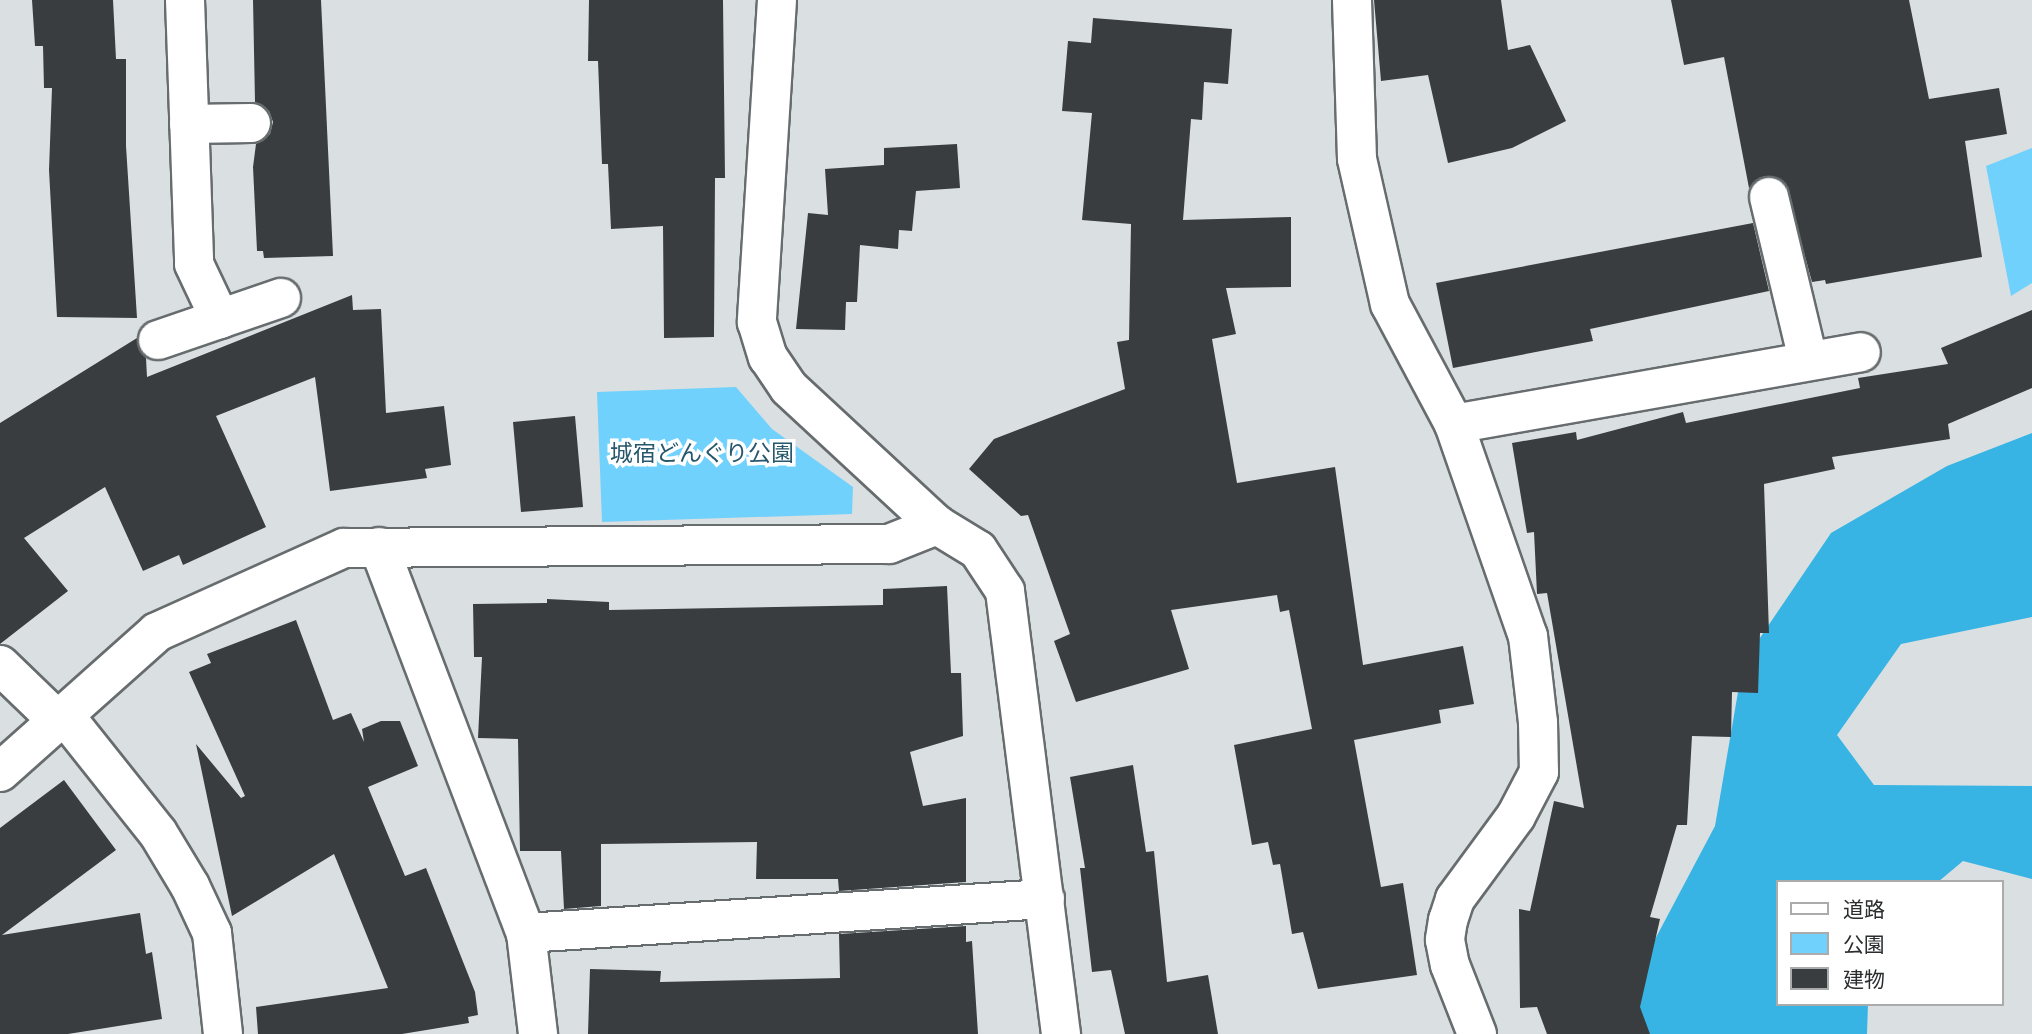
<!DOCTYPE html>
<meta charset="utf-8">
<style>
body{margin:0}
#map{position:relative;width:2032px;height:1034px;overflow:hidden;background:#dadfe2;font-family:Poppins,"Noto Sans JP",sans-serif}
div>[style]{position:absolute}
.green>*{inset:0;background:#70d1fc}
.forest>*{inset:0;background:#37b4e4}
.building>*{inset:0;background:#393d3f}
.roads{filter:drop-shadow(2px 0 #676c6e) drop-shadow(-2px 0 #676c6e) drop-shadow(0 2px #676c6e) drop-shadow(0 -2px #676c6e)}
.minor>*{height:38px;margin:-19px;padding:0 19px;transform-origin:19px;border-radius:19px;background:#fff}
span{translate:-50% -50%;white-space:nowrap;text-align:center;line-height:1.15;-webkit-text-stroke:7px #fff;paint-order:stroke}
.park-label{font-size:23px;color:#26576b}
.legend{position:absolute;left:1776px;top:880px;width:228px;height:126px;box-sizing:border-box;background:#fff;border:2px solid #aaabab;margin:0;padding:9px 12px;list-style:none;font-size:21px;color:#2b2d2e}
.legend li{display:flex;align-items:center;gap:14px;height:35px}
.legend b{width:35px;border:2px solid #aaabab}
</style>
<div id="map">
<div class="green">
<i style="clip-path:polygon(2032px 148px,2032px 283px,2011px 296px,1986px 166px)"></i>
<i style="clip-path:polygon(736px 387px,772px 429px,853px 487px,852px 514px,602px 522px,597px 392px)"></i>
</div>
<div class="forest">
<i style="clip-path:polygon(2032px 433px,2032px 617px,1901px 644px,1837px 735px,1874px 785px,2032px 786px,2032px 879px,1963px 861px,1938px 882px,1778px 882px,1778px 1004px,1868px 1004px,1867px 1034px,1618px 1034px,1616px 1013px,1715px 826px,1743px 663px,1831px 533px,1947px 466px)"></i>
</div>
<div class="building">
<i style="clip-path:polygon(32px 0,113px 0,116px 59px,126px 59px,126px 146px,137px 318px,57px 317px,49px 170px,52px 88px,44px 88px,43px 46px,35px 46px)"></i>
<i style="clip-path:polygon(253px 0,321px 0,333px 256px,264px 258px,263px 251px,257px 251px,253px 167px,256px 144px,270px 134px,273px 122px,269px 111px,255px 102px)"></i>
<i style="clip-path:polygon(589px 0,723px 0,725px 178px,715px 178px,714px 337px,664px 338px,663px 226px,611px 229px,608px 164px,602px 164px,598px 61px,588px 61px)"></i>
<i style="clip-path:polygon(1374px 0,1501px 0,1508px 50px,1530px 45px,1566px 121px,1512px 148px,1448px 163px,1428px 75px,1381px 81px)"></i>
<i style="clip-path:polygon(1671px 0,1909px 0,1929px 99px,1999px 88px,2007px 134px,1965px 141px,1982px 257px,1826px 284px,1825px 280px,1812px 282px,1785px 183px,1765px 176px,1749px 188px,1724px 57px,1684px 65px)"></i>
<i style="clip-path:polygon(1093px 18px,1232px 29px,1228px 84px,1204px 82px,1202px 120px,1191px 119px,1183px 220px,1291px 217px,1291px 287px,1226px 288px,1236px 334px,1212px 339px,1237px 483px,1335px 467px,1363px 665px,1463px 646px,1474px 704px,1439px 710px,1441px 723px,1354px 740px,1381px 887px,1403px 883px,1417px 975px,1318px 989px,1303px 932px,1292px 934px,1280px 864px,1273px 865px,1268px 842px,1252px 845px,1234px 745px,1312px 729px,1289px 610px,1280px 612px,1277px 595px,1171px 610px,1189px 669px,1076px 702px,1054px 641px,1070px 634px,1028px 515px,1021px 516px,969px 469px,994px 439px,1125px 389px,1117px 342px,1129px 340px,1131px 224px,1082px 220px,1092px 113px,1062px 111px,1068px 41px,1091px 43px)"></i>
<i style="clip-path:polygon(957px 144px,960px 188px,916px 191px,912px 231px,899px 230px,898px 249px,860px 245px,857px 302px,846px 302px,845px 330px,796px 329px,808px 213px,828px 215px,825px 169px,884px 165px,884px 148px)"></i>
<i style="clip-path:polygon(1753px 223px,1769px 291px,1590px 329px,1593px 341px,1453px 368px,1436px 283px)"></i>
<i style="clip-path:polygon(352px 295px,353px 310px,381px 309px,386px 413px,444px 406px,451px 465px,425px 469px,427px 478px,330px 491px,315px 377px,216px 416px,266px 527px,183px 565px,179px 555px,143px 571px,105px 487px,24px 538px,68px 591px,0 644px,0 423px,137px 338px,146px 358px,147px 377px)"></i>
<i style="clip-path:polygon(2032px 310px,2032px 388px,1948px 424px,1950px 439px,1832px 457px,1835px 469px,1764px 484px,1769px 633px,1760px 633px,1758px 693px,1732px 692px,1731px 737px,1692px 736px,1687px 825px,1677px 825px,1650px 917px,1660px 919px,1640px 1007px,1650px 1034px,1547px 1034px,1537px 1007px,1520px 1008px,1519px 909px,1530px 911px,1554px 801px,1584px 808px,1547px 593px,1537px 594px,1534px 532px,1527px 533px,1512px 443px,1576px 432px,1577px 440px,1683px 412px,1686px 423px,1860px 388px,1858px 378px,1948px 364px,1941px 348px)"></i>
<i style="clip-path:polygon(575px 416px,583px 507px,521px 512px,513px 422px)"></i>
<i style="clip-path:polygon(947px 586px,951px 673px,961px 673px,963px 736px,910px 752px,923px 806px,966px 798px,966px 882px,839px 891px,838px 879px,756px 879px,757px 842px,601px 844px,601px 906px,564px 909px,561px 851px,520px 851px,518px 739px,478px 738px,482px 657px,474px 657px,473px 604px,547px 603px,547px 599px,609px 602px,609px 610px,883px 605px,883px 589px)"></i>
<i style="clip-path:polygon(296px 620px,333px 720px,351px 713px,364px 742px,362px 729px,381px 721px,400px 721px,418px 766px,368px 787px,405px 876px,426px 868px,475px 992px,478px 1015px,468px 1017px,469px 1023px,402px 1034px,258px 1034px,256px 1007px,388px 988px,334px 854px,232px 916px,196px 744px,241px 798px,245px 796px,189px 672px,211px 663px,207px 654px)"></i>
<i style="clip-path:polygon(1133px 765px,1146px 852px,1154px 851px,1167px 982px,1208px 975px,1218px 1034px,1125px 1034px,1111px 970px,1092px 972px,1080px 868px,1085px 868px,1070px 777px)"></i>
<i style="clip-path:polygon(64px 780px,116px 850px,2px 935px,140px 913px,146px 954px,152px 952px,162px 1019px,68px 1034px,0 1034px,0 828px)"></i>
<i style="clip-path:polygon(966px 926px,966px 942px,972px 941px,978px 1034px,588px 1034px,590px 969px,661px 971px,660px 982px,840px 978px,839px 934px)"></i>
</div>
<div class="roads">
<div class="minor">
<i style="left:185px;top:0;width:264px;rotate:88deg"></i>
<i style="left:194px;top:264px;width:61px;rotate:64.7deg"></i>
<i style="left:777px;top:0;width:323px;rotate:93.6deg"></i>
<i style="left:757px;top:322px;width:37px;rotate:73deg"></i>
<i style="left:768px;top:357px;width:37px;rotate:56deg"></i>
<i style="left:789px;top:388px;width:202px;rotate:42.8deg"></i>
<i style="left:937px;top:525px;width:48px;rotate:31.4deg"></i>
<i style="left:978px;top:550px;width:49px;rotate:56.6deg"></i>
<i style="left:1005px;top:591px;width:447px;rotate:82.8deg"></i>
<i style="left:1352px;top:0;width:159px;rotate:88.2deg"></i>
<i style="left:1357px;top:159px;width:149px;rotate:77.2deg"></i>
<i style="left:1390px;top:304px;width:136px;rotate:61.9deg"></i>
<i style="left:1454px;top:424px;width:225px;rotate:70.8deg"></i>
<i style="left:1528px;top:636px;width:87px;rotate:83.4deg"></i>
<i style="left:1538px;top:722px;width:50px;rotate:88.9deg"></i>
<i style="left:1539px;top:772px;width:50px;rotate:117.6deg"></i>
<i style="left:1516px;top:816px;width:103px;rotate:126.3deg"></i>
<i style="left:1455px;top:899px;width:22px;rotate:108deg"></i>
<i style="left:1448px;top:920px;width:20px;rotate:99deg"></i>
<i style="left:1445px;top:940px;width:25px;rotate:79deg"></i>
<i style="left:1450px;top:965px;width:74px;rotate:68.6deg"></i>
<i style="left:189px;top:124px;width:62px;rotate:-0.9deg"></i>
<i style="left:1769px;top:197px;width:168px;rotate:76.5deg"></i>
<i style="left:158px;top:340px;width:130px;rotate:-18.9deg"></i>
<i style="left:1454px;top:424px;width:413px;rotate:-10deg"></i>
<i style="left:379px;top:547px;width:413px;rotate:69.2deg"></i>
<i style="left:526px;top:933px;width:102px;rotate:83.2deg"></i>
<i style="left:0;top:665px;width:81px;rotate:44deg"></i>
<i style="left:64px;top:715px;width:151px;rotate:51.5deg"></i>
<i style="left:158px;top:833px;width:62px;rotate:58.9deg"></i>
<i style="left:190px;top:886px;width:52px;rotate:64.9deg"></i>
<i style="left:212px;top:933px;width:102px;rotate:83.8deg"></i>
<i style="left:0;top:772px;width:210px;rotate:-41.7deg"></i>
<i style="left:157px;top:632px;width:205px;rotate:-24.2deg"></i>
<i style="left:344px;top:548px;width:545px;rotate:-0.42deg"></i>
<i style="left:889px;top:544px;width:52px;rotate:-21.6deg"></i>
<i style="left:526px;top:933px;width:520px;rotate:-3.75deg"></i>
</div>
</div>
<div class="park-label">
<span style="left:702px;top:453px">城宿どんぐり公園</span>
</div>
<ul class="legend">
<li><b style="height:9px;background:#fff"></b>道路</li>
<li><b style="height:19px;background:#70d1fc"></b>公園</li>
<li><b style="height:19px;background:#393d3f"></b>建物</li>
</ul>
</div>
